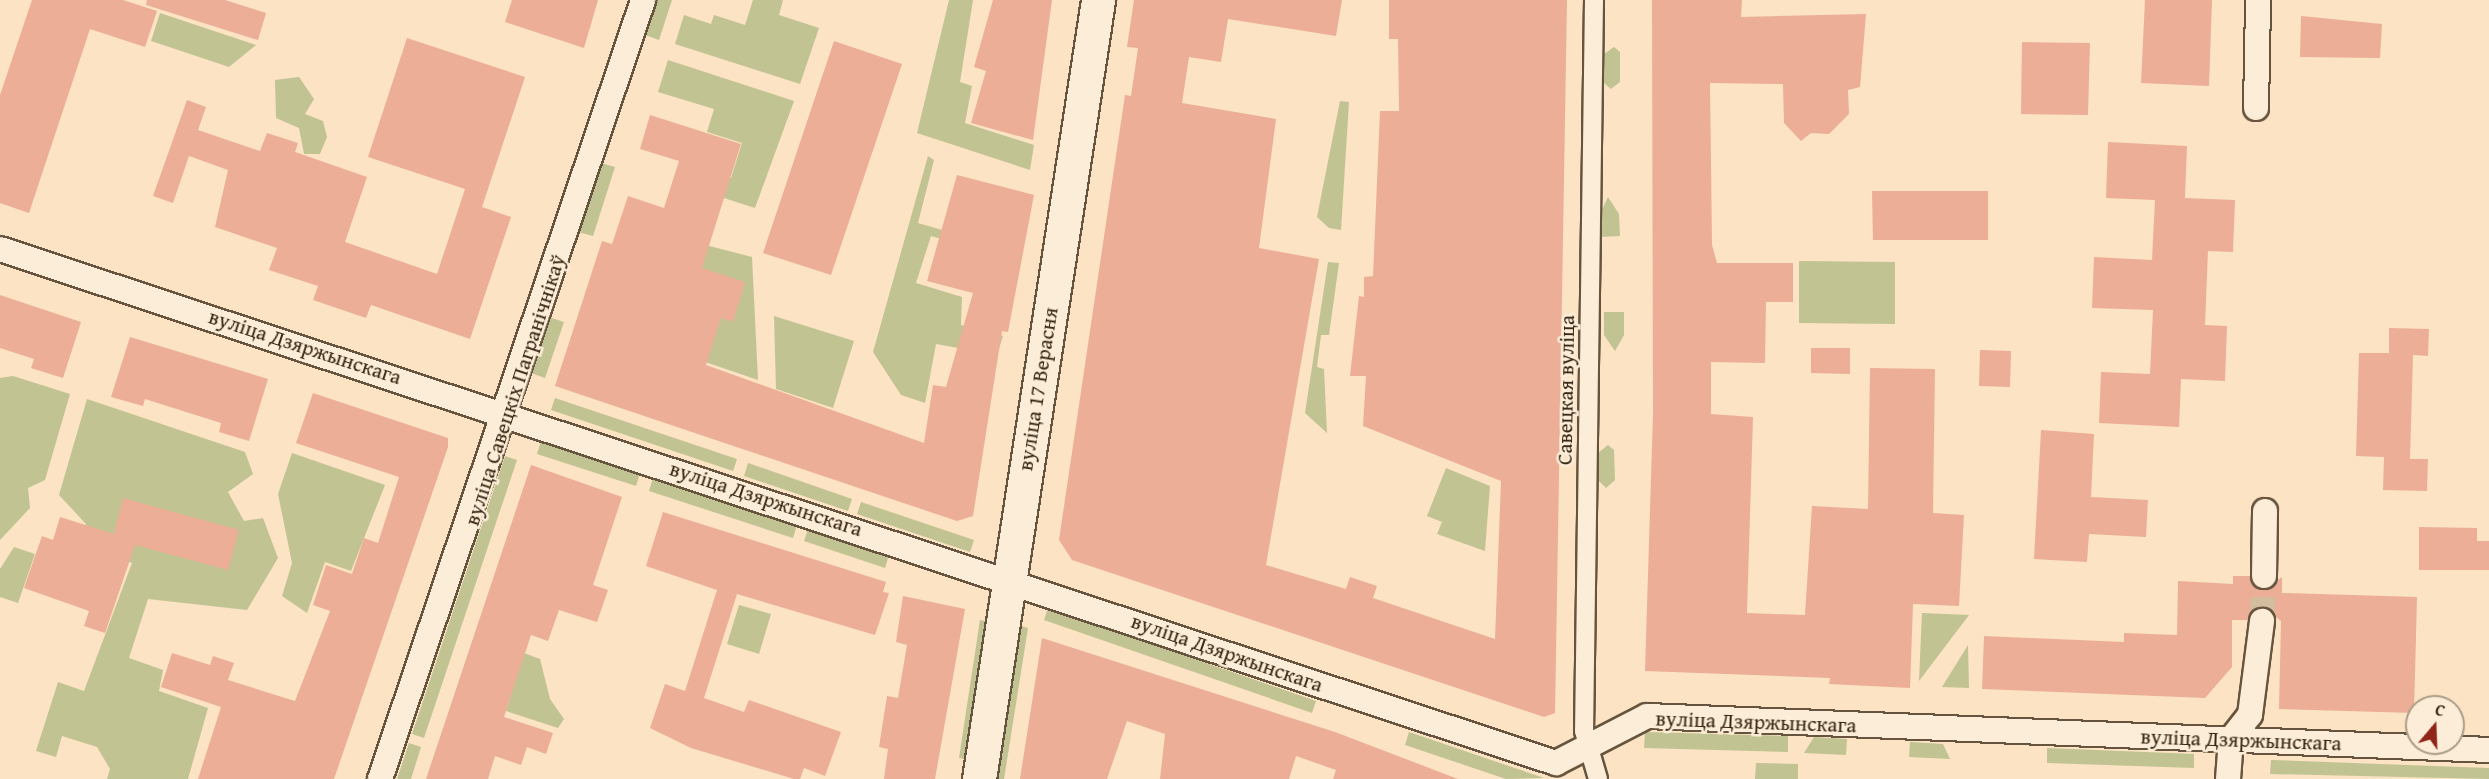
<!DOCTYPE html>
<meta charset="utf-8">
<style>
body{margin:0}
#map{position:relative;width:2489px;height:779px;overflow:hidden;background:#fbe3c3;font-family:"Gentium Book Plus",serif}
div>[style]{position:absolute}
.green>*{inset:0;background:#c1c392}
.building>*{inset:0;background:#ecae96}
.minor-tunnel>*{height:24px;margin-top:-12px;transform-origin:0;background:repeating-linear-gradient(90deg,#d3bd9f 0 24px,transparent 0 36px)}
.roads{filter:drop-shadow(2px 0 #66543e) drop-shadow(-2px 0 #66543e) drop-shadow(0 2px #66543e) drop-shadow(0 -2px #66543e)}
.pedestrian>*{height:18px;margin:-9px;padding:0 9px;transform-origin:9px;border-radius:9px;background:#fcedd8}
.minor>*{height:24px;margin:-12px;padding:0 12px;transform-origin:12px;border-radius:12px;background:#fcedd8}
.secondary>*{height:33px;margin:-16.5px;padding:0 16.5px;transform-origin:16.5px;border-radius:16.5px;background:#fcedd8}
span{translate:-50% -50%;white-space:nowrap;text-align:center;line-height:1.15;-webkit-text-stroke:5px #fcedd8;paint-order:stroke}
.street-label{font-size:21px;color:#352511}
.north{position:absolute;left:2405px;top:695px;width:60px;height:60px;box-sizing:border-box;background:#fcedd8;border:2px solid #ac9d88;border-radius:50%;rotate:19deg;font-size:16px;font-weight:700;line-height:24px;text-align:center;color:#352511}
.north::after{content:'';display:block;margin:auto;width:21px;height:27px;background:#8f2418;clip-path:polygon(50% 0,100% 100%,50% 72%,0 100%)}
</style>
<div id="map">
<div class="green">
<i style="clip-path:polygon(656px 0,672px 0,659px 40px,645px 35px)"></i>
<i style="clip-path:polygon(753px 0,783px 0,779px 15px,819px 28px,800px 84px,675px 44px,684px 15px,711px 24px,714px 15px,745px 25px)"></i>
<i style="clip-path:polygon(949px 0,973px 0,960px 82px,972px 86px,965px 123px,1034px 145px,1030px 170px,917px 133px)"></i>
<i style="clip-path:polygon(160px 13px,256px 45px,229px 67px,151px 41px)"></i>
<i style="clip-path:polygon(1614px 47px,1620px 52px,1620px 82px,1611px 89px,1604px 83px,1604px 54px)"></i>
<i style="clip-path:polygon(668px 60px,794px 101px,755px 208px,674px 182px,680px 162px,731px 178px,742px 143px,707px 132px,714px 109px,658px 92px)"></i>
<i style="clip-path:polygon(299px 77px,314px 99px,305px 114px,323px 121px,327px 137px,320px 154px,304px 154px,299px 128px,276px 118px,275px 80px)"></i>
<i style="clip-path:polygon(1340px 101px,1349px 102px,1341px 230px,1329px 228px,1317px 217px)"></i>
<i style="clip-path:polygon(928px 156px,934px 160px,918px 223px,1018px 252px,1016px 261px,931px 236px,916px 283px,962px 297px,961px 325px,1003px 336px,997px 355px,936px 344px,925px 403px,901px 395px,873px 352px)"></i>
<i style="clip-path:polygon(601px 163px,615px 167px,593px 236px,578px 232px)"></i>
<i style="clip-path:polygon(1608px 197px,1619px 214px,1620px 236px,1600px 237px,1600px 214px)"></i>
<i style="clip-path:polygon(659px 233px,752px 257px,758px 380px,635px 338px)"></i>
<i style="clip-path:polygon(1799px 261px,1895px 262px,1895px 324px,1799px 323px)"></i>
<i style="clip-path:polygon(1328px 262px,1339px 263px,1329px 335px,1321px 335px,1317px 367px,1324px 369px,1327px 433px,1305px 413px)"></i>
<i style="clip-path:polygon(1604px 312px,1624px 312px,1624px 335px,1615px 351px,1604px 335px)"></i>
<i style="clip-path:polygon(774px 316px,854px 341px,833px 408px,776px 389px)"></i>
<i style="clip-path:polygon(549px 317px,564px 322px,545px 378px,531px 373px)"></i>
<i style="clip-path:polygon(13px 376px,70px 394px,45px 480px,28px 488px,30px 508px,0 540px,0 378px)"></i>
<i style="clip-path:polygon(555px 398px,737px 459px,733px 471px,551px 410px)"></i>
<i style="clip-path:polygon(87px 399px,245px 452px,253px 474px,228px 492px,244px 521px,263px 518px,278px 558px,247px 610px,148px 599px,129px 658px,163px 670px,159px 691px,208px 708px,188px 779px,107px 779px,110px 769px,97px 747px,62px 736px,56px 757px,36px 751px,58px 682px,84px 691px,132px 563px,80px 543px,86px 524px,59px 495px)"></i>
<i style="clip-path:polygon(541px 441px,640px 473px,636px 486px,537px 454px)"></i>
<i style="clip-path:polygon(1608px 445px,1614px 450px,1615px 480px,1606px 488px,1599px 481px,1598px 453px)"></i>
<i style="clip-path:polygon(292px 453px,385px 485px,351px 571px,325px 562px,307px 613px,282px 596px,292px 563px,278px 494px)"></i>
<i style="clip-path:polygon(505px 456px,517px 460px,424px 738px,412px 734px)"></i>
<i style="clip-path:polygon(748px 463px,852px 499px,848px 511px,744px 476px)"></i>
<i style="clip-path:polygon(1446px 468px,1490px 486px,1485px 551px,1437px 534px,1442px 522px,1427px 516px)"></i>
<i style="clip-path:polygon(653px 478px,797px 525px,793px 538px,649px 491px)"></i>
<i style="clip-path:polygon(861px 502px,974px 540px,970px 552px,857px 514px)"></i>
<i style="clip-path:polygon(808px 529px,889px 555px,885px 568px,804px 541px)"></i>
<i style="clip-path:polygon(14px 547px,35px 554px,18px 603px,0 597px,0 569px)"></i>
<i style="clip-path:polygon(739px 605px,771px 614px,759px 654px,727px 644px)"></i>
<i style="clip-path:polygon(1048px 608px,1316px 701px,1312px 713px,1044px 620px)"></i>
<i style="clip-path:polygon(1922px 613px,1969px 615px,1919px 681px)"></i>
<i style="clip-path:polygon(980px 620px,990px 622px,969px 760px,959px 758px)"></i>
<i style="clip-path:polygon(1021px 626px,1028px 628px,1004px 779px,996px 779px)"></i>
<i style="clip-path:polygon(1968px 645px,1969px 688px,1942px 687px)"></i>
<i style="clip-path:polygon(524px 653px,540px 659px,550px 699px,564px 719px,558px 728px,506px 711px)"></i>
<i style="clip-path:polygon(1409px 732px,1544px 778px,1506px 779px,1405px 745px)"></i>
<i style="clip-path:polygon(1645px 732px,1788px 736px,1788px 752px,1644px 748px)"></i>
<i style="clip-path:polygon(1814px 737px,1847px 739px,1846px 755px,1804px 753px)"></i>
<i style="clip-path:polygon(1910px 742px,1943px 744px,1950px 759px,1909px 757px)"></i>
<i style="clip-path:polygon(409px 743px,421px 747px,411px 779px,397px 779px)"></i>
<i style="clip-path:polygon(2047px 748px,2194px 754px,2194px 768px,2047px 763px)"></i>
<i style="clip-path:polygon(2271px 760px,2489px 768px,2489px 779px,2270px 774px)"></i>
<i style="clip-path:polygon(1756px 763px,1798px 764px,1798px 779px,1755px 779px)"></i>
</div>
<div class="building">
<i style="clip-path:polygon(32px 0,123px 0,157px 11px,145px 47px,90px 29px,29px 213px,0 203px,0 95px)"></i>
<i style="clip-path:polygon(147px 0,225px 0,266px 13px,258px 40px,146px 5px)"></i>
<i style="clip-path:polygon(512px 0,598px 0,584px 48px,505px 22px)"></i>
<i style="clip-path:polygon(993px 0,1052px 0,1033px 140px,971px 123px,986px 71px,974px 67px)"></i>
<i style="clip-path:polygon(1134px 0,1342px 0,1336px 36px,1228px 19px,1221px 62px,1189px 57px,1182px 103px,1276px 119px,1259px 248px,1319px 259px,1266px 565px,1346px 589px,1350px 577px,1377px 586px,1373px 598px,1495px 639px,1501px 481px,1363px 426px,1366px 376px,1350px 376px,1359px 296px,1364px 297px,1364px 277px,1373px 276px,1380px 111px,1399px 111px,1398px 39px,1389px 39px,1389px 0,1567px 0,1555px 713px,1544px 717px,1072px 560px,1059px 540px,1125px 95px,1131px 96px,1138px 48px,1127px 47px)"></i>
<i style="clip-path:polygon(1652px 0,1742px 0,1741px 17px,1866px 14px,1860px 87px,1848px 90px,1849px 114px,1829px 134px,1811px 133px,1801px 141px,1784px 123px,1783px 84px,1710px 83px,1712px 245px,1717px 263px,1793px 263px,1793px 302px,1766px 302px,1765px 363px,1711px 362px,1711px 414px,1753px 417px,1747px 613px,1805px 615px,1812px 506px,1868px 509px,1870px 368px,1935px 369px,1933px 513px,1964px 515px,1959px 606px,1913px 604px,1910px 688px,1829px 684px,1830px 678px,1645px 671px,1653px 414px)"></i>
<i style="clip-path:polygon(2145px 0,2212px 0,2209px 86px,2141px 83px)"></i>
<i style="clip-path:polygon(2301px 16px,2382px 24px,2380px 58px,2300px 57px)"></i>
<i style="clip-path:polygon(407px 38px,525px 77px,482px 207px,511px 217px,470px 339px,371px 305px,366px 318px,313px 300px,318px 286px,269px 270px,277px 248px,215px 227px,228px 170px,189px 156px,173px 203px,153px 196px,187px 100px,206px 107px,198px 130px,260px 151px,267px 133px,298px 143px,295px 152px,367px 177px,345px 242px,437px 274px,465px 189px,368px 157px)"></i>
<i style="clip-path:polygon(834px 41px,902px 64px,831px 275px,763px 253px)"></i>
<i style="clip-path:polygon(2022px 42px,2090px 43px,2088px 115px,2021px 114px)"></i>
<i style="clip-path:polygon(650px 115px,741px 144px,702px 268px,745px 282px,733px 322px,721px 318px,706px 365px,924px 443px,933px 385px,946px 387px,973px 293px,927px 281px,957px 175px,1034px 195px,1008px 332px,1002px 331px,973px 516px,957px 521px,555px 386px,602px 241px,612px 244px,628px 196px,664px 208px,679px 161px,640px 149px)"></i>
<i style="clip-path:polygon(2108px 142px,2187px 146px,2185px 198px,2235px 200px,2233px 252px,2208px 251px,2205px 325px,2227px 326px,2225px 381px,2181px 379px,2179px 427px,2099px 423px,2101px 372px,2150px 374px,2153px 310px,2092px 308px,2094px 257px,2152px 260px,2155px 200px,2106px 198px)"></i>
<i style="clip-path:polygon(1872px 191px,1988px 191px,1988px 240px,1873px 240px)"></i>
<i style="clip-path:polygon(0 295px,81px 322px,63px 378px,31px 368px,34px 359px,0 348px)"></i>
<i style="clip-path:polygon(2389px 328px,2429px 329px,2428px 356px,2413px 355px,2410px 459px,2428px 459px,2427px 491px,2383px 490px,2384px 457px,2356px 456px,2359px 353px,2389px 353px)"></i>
<i style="clip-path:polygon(130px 337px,268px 379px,249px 441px,219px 432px,221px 423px,145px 399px,143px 406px,111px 397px)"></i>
<i style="clip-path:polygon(1811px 348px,1850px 348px,1850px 374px,1811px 373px)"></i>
<i style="clip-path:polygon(1980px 350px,2011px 351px,2010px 387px,1979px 386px)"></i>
<i style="clip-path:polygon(313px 393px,448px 438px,448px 447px,334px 779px,198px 779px,221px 707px,161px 687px,172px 653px,210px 665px,213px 656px,234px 663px,228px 680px,295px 701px,330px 611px,313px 605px,326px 565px,352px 574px,364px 538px,378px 543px,399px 477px,296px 443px)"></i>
<i style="clip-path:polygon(2041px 430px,2094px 434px,2091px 497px,2148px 500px,2146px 537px,2089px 534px,2087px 562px,2034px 559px)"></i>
<i style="clip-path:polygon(531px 465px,622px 497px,593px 585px,608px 590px,597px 622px,559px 610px,548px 641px,531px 635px,504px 717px,553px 733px,546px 754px,527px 747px,521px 765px,495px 756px,488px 779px,426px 779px)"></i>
<i style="clip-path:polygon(123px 498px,239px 530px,228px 570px,135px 545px,105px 633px,84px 626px,89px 611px,24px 588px,42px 536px,53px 540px,60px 517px,114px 534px)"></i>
<i style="clip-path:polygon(663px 512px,886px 582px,883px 592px,889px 593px,875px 635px,737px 594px,704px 698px,744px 712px,749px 700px,841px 732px,825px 776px,804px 768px,800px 779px,794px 779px,691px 748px,650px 728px,665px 684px,685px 691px,717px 590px,646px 566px)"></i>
<i style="clip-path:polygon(2419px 527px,2477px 528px,2477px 541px,2489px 541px,2489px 570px,2419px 570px)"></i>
<i style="clip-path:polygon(2233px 576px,2250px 576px,2263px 590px,2282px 577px,2282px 593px,2417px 597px,2414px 713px,2279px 709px,2281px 621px,2263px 607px,2248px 620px,2232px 620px,2232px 667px,2205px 698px,1982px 689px,1984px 636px,2124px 642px,2124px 633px,2177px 635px,2178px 581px,2233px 584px)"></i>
<i style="clip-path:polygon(903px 596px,965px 609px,935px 779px,884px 779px,888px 749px,879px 747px,887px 696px,898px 698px,907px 645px,896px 642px)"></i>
<i style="clip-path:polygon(1042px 638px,1335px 732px,1458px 779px,1333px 779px,1336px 770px,1296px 756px,1289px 779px,1160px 779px,1165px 734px,1127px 721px,1107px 779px,1020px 779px)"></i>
</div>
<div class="minor-tunnel">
<i style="left:2262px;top:621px;width:45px;rotate:-87.5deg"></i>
</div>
<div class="roads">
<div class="pedestrian">
<i style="left:1594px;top:0;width:731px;rotate:90.78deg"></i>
<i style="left:1584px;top:731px;width:50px;rotate:73.7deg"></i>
</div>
<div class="minor">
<i style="left:2256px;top:108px;width:108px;rotate:-88.9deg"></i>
<i style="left:0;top:249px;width:1639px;rotate:18.28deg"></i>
<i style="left:1556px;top:763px;width:102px;rotate:-27.3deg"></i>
<i style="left:1647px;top:716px;width:843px;rotate:2.31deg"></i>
<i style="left:2264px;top:576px;width:65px;rotate:-89.1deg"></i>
<i style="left:380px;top:779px;width:822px;rotate:-71.34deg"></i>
<i style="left:2228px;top:779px;width:40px;rotate:-85.7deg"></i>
<i style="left:2231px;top:739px;width:31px;rotate:-52deg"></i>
<i style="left:2250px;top:715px;width:95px;rotate:-82.7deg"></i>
</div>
<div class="secondary">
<i style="left:979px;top:779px;width:788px;rotate:-81.31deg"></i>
</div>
</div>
<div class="street-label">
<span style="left:305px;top:347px;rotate:18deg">вуліца Дзяржынскага</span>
<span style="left:1038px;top:389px;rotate:-81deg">вуліца 17 Верасня</span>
<span style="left:515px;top:390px;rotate:-72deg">вуліца Савецкіх Пагранічнікаў</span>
<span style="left:1566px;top:390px;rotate:-89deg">Савецкая вуліца</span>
<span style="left:766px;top:499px;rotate:18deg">вуліца Дзяржынскага</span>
<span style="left:1227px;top:653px;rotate:19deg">вуліца Дзяржынскага</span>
<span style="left:1756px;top:722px;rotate:2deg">вуліца Дзяржынскага</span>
<span style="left:2241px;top:740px;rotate:2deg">вуліца Дзяржынскага</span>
</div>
<div class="north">С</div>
</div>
